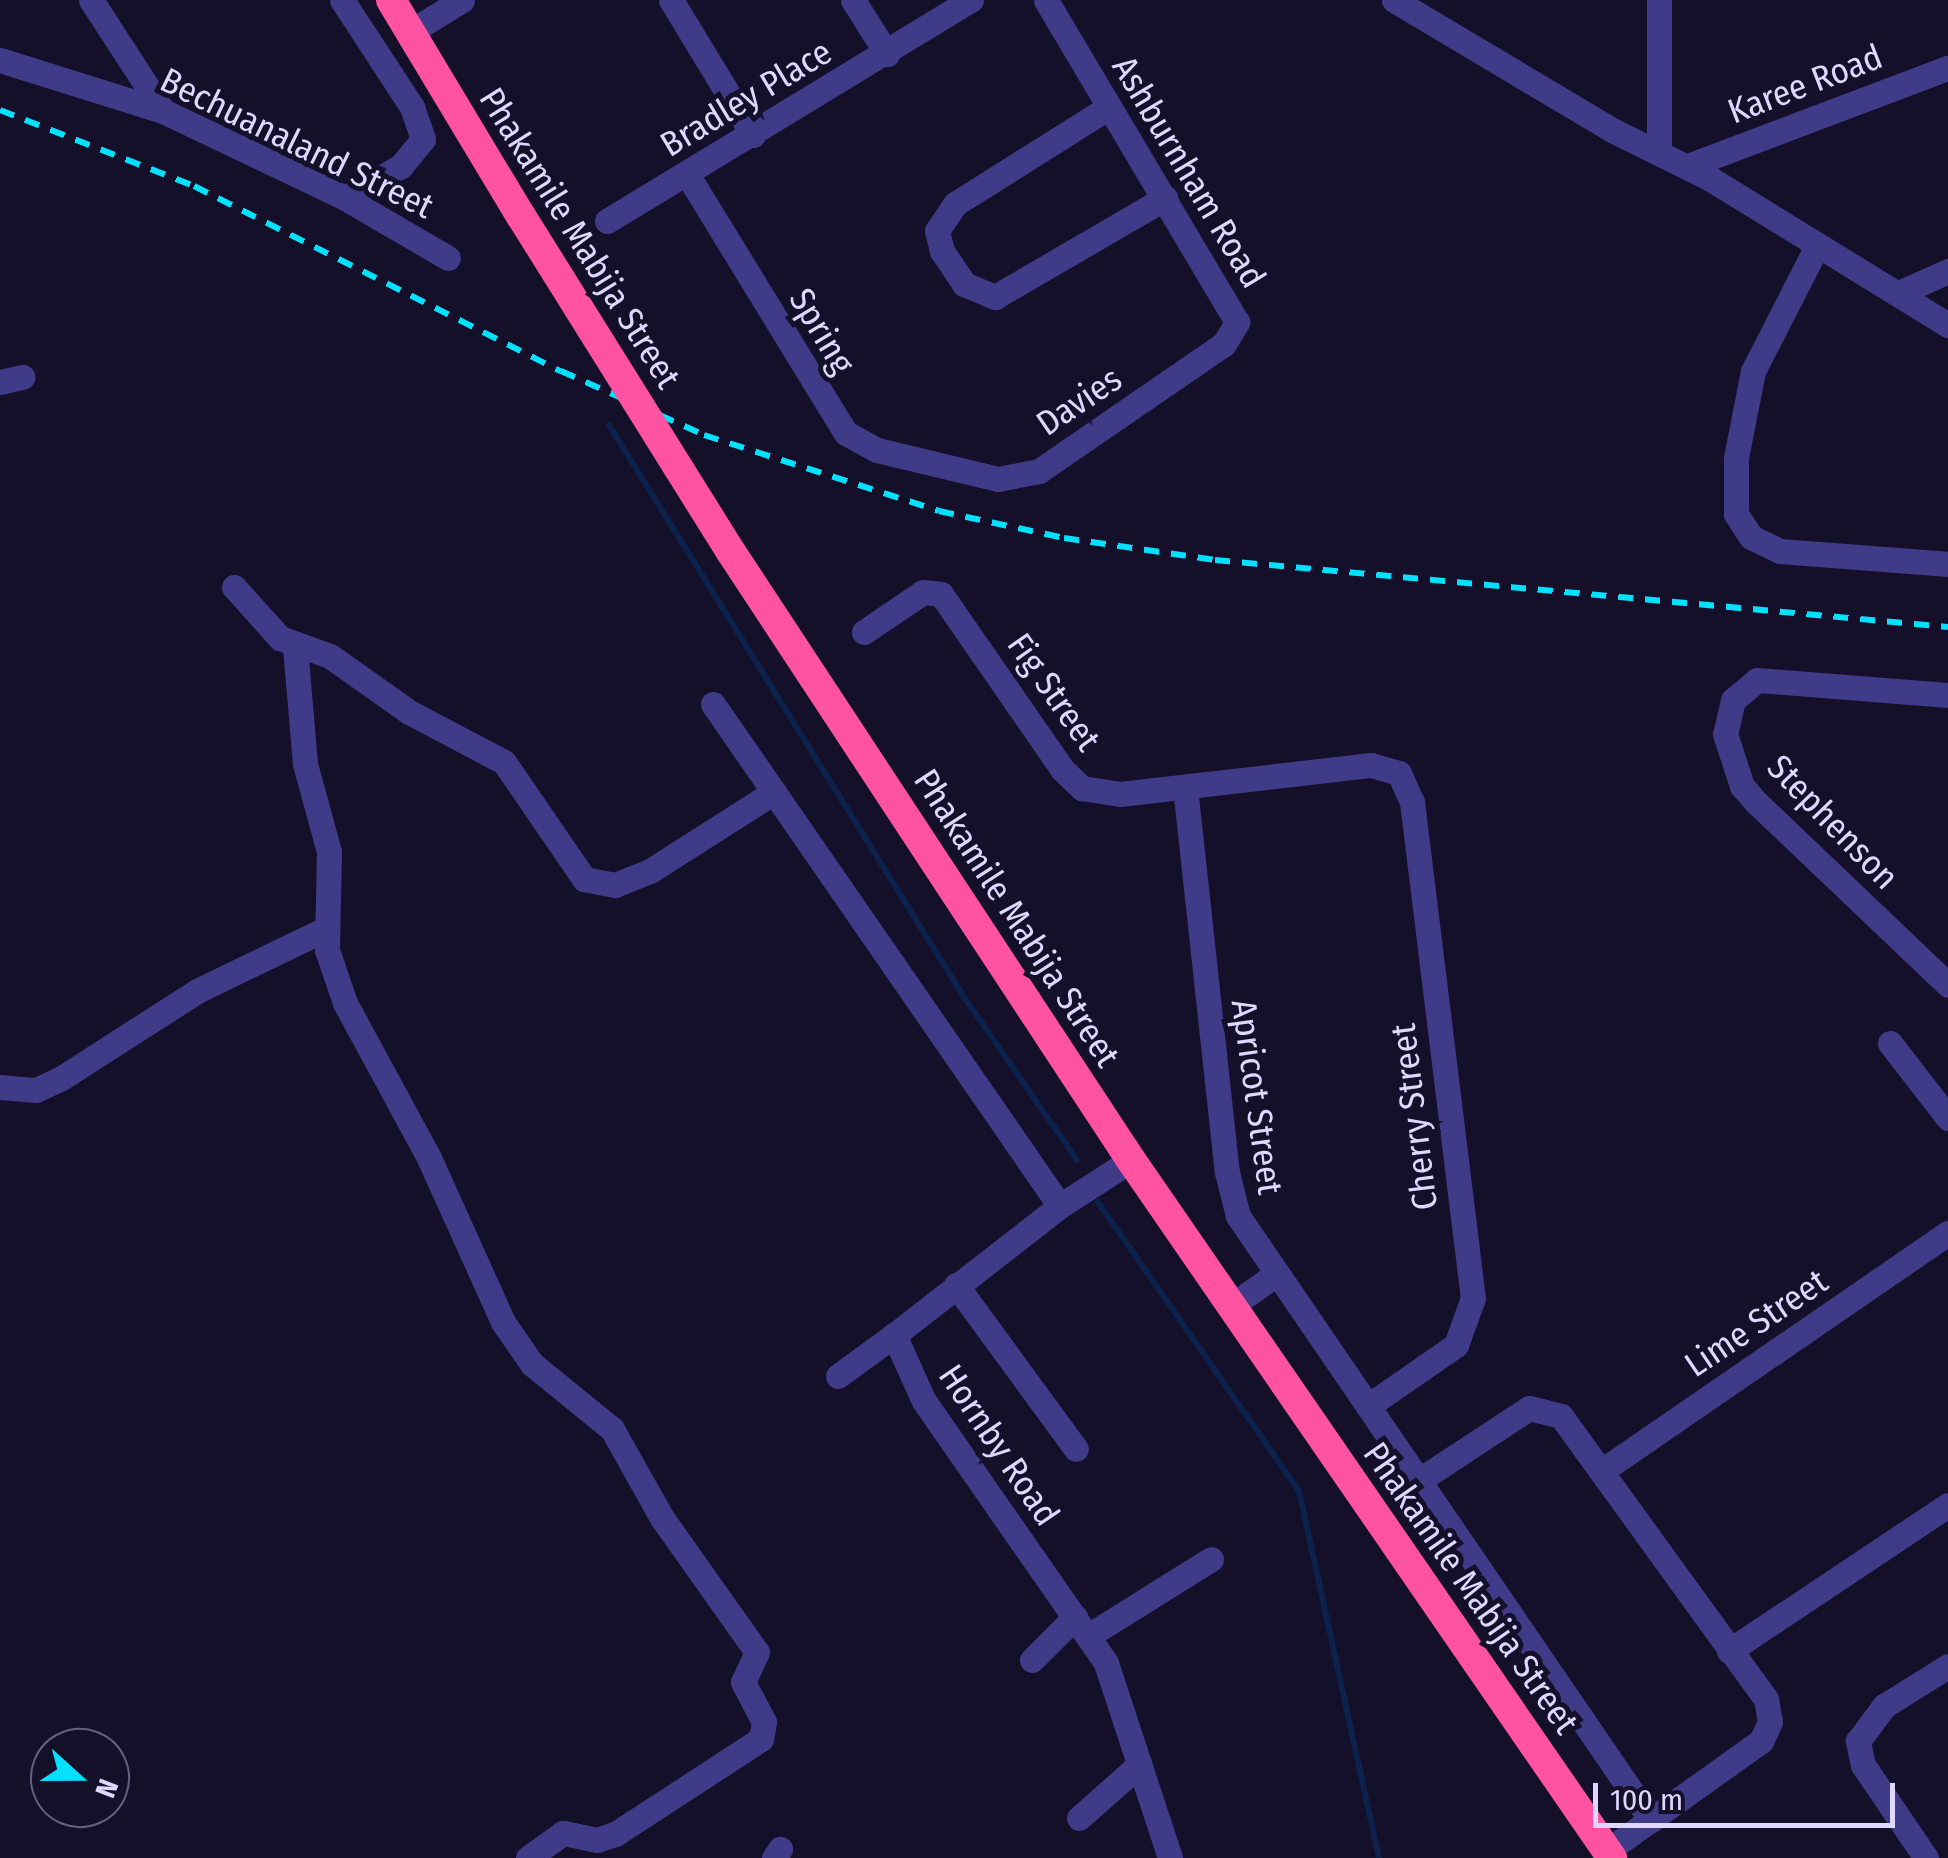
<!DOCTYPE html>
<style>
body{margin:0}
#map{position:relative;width:1948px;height:1858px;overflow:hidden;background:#151029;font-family:"Fira Sans Condensed",sans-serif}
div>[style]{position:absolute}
.stream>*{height:6px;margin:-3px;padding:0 3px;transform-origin:3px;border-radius:3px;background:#0c224c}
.minor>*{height:25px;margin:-12.5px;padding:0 12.5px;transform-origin:12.5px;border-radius:12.5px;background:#403b88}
.highway>*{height:30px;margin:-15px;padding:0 15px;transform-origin:15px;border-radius:15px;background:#ff53a1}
.rail>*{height:6px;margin-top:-3px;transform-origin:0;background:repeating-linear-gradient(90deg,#04e0ff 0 15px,transparent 0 27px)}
.highway-bridge>*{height:30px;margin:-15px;padding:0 15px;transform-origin:15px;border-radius:15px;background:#ff53a1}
span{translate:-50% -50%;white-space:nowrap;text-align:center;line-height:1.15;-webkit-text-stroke:10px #151029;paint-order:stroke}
.street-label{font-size:35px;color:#ded8ff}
.north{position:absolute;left:30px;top:1728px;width:100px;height:100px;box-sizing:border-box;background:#151029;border:2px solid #65607f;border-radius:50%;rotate:111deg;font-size:28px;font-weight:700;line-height:40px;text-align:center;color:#ded8ff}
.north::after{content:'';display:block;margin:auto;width:35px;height:45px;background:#04e0ff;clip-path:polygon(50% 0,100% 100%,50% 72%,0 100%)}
.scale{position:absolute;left:1593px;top:1783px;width:302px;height:45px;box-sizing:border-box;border:5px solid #ded8ff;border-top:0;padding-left:12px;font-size:30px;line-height:35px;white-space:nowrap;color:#ded8ff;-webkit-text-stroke:8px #151029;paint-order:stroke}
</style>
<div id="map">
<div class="stream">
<i style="left:609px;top:425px;width:673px;rotate:58.18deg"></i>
<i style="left:964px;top:997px;width:198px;rotate:55.3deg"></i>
<i style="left:1098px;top:1202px;width:352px;rotate:55.2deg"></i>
<i style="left:1299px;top:1491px;width:376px;rotate:77.7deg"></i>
</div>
<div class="minor">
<i style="left:91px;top:0;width:132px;rotate:57deg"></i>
<i style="left:342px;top:0;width:128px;rotate:56.8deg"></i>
<i style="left:412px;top:107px;width:34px;rotate:71deg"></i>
<i style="left:423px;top:139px;width:35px;rotate:129deg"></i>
<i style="left:401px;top:166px;width:64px;rotate:150.3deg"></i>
<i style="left:671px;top:0;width:158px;rotate:58.7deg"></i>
<i style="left:853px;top:0;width:64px;rotate:57.8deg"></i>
<i style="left:1394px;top:0;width:256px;rotate:30.8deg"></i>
<i style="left:1614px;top:131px;width:106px;rotate:26.3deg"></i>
<i style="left:1709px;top:178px;width:281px;rotate:31.6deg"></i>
<i style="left:1659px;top:0;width:151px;rotate:90deg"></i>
<i style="left:410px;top:32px;width:61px;rotate:-31.6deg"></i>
<i style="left:0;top:60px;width:171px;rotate:17.4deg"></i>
<i style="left:163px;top:111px;width:202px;rotate:25.5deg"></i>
<i style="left:345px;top:198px;width:119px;rotate:30.2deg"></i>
<i style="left:1109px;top:107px;width:182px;rotate:147.8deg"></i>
<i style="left:955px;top:204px;width:32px;rotate:124deg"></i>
<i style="left:937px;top:231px;width:21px;rotate:76deg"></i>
<i style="left:942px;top:251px;width:40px;rotate:56deg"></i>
<i style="left:964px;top:284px;width:34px;rotate:23deg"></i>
<i style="left:995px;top:297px;width:197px;rotate:-30.2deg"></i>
<i style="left:1688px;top:166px;width:278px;rotate:-20.7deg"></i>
<i style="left:687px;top:174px;width:304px;rotate:58.5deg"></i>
<i style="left:846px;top:433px;width:35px;rotate:29deg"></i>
<i style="left:877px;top:450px;width:124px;rotate:13.5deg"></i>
<i style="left:998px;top:479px;width:42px;rotate:-11deg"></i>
<i style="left:1039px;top:471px;width:224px;rotate:-34.5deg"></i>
<i style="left:1224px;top:344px;width:26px;rotate:-59deg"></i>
<i style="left:1237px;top:322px;width:374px;rotate:-120.7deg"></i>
<i style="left:607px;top:221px;width:426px;rotate:-31.3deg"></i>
<i style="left:1816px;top:248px;width:138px;rotate:117.1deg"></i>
<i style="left:1753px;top:371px;width:89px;rotate:101.1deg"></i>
<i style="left:1736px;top:458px;width:56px;rotate:90deg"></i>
<i style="left:1736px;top:514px;width:27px;rotate:57deg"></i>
<i style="left:1751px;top:537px;width:32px;rotate:26deg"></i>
<i style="left:1780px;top:551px;width:169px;rotate:4.4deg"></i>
<i style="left:1899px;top:293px;width:54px;rotate:-24.2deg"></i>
<i style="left:0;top:382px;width:23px;rotate:-13deg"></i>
<i style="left:234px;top:587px;width:69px;rotate:48deg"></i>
<i style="left:280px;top:638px;width:53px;rotate:19.8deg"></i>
<i style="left:330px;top:656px;width:97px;rotate:35.3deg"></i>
<i style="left:409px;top:712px;width:107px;rotate:27.8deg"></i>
<i style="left:504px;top:762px;width:142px;rotate:55.6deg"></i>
<i style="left:584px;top:879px;width:32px;rotate:11deg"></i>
<i style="left:615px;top:885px;width:38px;rotate:-22deg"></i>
<i style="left:650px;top:871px;width:147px;rotate:-32.5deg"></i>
<i style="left:864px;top:632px;width:71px;rotate:-34.1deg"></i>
<i style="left:923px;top:592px;width:18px;rotate:6deg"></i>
<i style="left:941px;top:594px;width:213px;rotate:55.3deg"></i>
<i style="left:1062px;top:769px;width:28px;rotate:44deg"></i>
<i style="left:1082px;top:788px;width:38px;rotate:9deg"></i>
<i style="left:1120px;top:794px;width:253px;rotate:-6.6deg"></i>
<i style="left:1371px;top:765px;width:29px;rotate:16deg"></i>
<i style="left:1399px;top:773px;width:32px;rotate:66deg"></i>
<i style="left:1412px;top:802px;width:500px;rotate:83deg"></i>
<i style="left:1473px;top:1298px;width:50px;rotate:109.9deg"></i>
<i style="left:1456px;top:1345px;width:107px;rotate:145.3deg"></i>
<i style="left:295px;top:647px;width:117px;rotate:85.1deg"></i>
<i style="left:305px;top:764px;width:91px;rotate:74.7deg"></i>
<i style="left:329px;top:852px;width:98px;rotate:91.2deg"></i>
<i style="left:327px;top:950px;width:56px;rotate:71.2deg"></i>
<i style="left:345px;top:1003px;width:176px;rotate:61.5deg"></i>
<i style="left:429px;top:1158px;width:180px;rotate:65.7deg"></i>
<i style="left:503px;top:1322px;width:51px;rotate:55.4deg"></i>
<i style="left:532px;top:1364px;width:103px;rotate:39.1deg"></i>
<i style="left:612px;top:1429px;width:102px;rotate:60.7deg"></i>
<i style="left:662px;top:1518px;width:164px;rotate:54.7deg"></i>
<i style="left:757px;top:1652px;width:33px;rotate:115deg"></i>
<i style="left:743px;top:1682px;width:45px;rotate:62.3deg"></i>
<i style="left:764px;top:1722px;width:17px;rotate:100deg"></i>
<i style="left:761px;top:1739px;width:174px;rotate:146.9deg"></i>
<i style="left:615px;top:1834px;width:19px;rotate:162deg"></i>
<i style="left:597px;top:1840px;width:35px;rotate:-168deg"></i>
<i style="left:563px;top:1833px;width:43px;rotate:144.5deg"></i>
<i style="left:1948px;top:695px;width:192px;rotate:-175.5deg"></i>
<i style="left:1757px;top:680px;width:31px;rotate:140deg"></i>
<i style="left:1733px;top:700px;width:35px;rotate:103deg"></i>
<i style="left:1725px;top:734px;width:55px;rotate:71.9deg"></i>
<i style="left:1742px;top:786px;width:23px;rotate:49deg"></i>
<i style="left:1757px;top:803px;width:264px;rotate:43.6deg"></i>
<i style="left:713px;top:704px;width:610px;rotate:55.35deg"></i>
<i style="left:1185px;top:787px;width:387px;rotate:83.8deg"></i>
<i style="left:1227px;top:1172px;width:45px;rotate:76deg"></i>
<i style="left:1238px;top:1216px;width:732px;rotate:55.64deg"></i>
<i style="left:1890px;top:1043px;width:95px;rotate:52.3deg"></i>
<i style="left:0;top:1087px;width:36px;rotate:5deg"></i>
<i style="left:36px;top:1090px;width:26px;rotate:-25deg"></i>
<i style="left:60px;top:1079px;width:163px;rotate:-32.7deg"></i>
<i style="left:197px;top:991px;width:142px;rotate:-25.8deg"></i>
<i style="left:1131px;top:1160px;width:85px;rotate:147.1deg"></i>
<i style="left:1060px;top:1206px;width:210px;rotate:142.1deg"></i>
<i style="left:894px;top:1335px;width:72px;rotate:65.6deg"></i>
<i style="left:924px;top:1401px;width:319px;rotate:55.2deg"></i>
<i style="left:1106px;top:1663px;width:205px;rotate:71.8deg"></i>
<i style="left:956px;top:1285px;width:203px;rotate:53.8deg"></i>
<i style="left:1231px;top:1306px;width:54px;rotate:-35.2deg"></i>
<i style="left:838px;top:1376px;width:69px;rotate:-36.2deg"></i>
<i style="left:1603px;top:1470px;width:419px;rotate:-34.5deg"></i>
<i style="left:1421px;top:1479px;width:129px;rotate:-33.3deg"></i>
<i style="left:1529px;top:1408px;width:33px;rotate:14deg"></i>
<i style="left:1561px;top:1416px;width:349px;rotate:54.1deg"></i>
<i style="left:1766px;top:1699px;width:23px;rotate:80deg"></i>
<i style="left:1770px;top:1722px;width:21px;rotate:115deg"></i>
<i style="left:1761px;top:1741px;width:189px;rotate:144.5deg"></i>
<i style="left:1088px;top:1636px;width:145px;rotate:-32deg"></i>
<i style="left:1729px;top:1651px;width:263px;rotate:-33.7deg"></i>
<i style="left:1032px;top:1660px;width:61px;rotate:-45deg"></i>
<i style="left:1079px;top:1818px;width:81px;rotate:-41.5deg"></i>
<i style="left:774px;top:1858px;width:11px;rotate:-56deg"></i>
<i style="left:1926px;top:1858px;width:112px;rotate:-124.1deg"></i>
<i style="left:1863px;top:1765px;width:25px;rotate:-102deg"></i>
<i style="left:1858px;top:1741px;width:44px;rotate:-53.4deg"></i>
<i style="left:1884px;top:1706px;width:75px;rotate:-32deg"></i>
</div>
<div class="highway">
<i style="left:391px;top:0;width:252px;rotate:59deg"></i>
<i style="left:731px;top:552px;width:728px;rotate:56.66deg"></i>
<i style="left:1131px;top:1160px;width:848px;rotate:55.43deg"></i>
</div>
<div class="rail">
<i style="left:0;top:110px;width:208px;rotate:21.4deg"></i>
<i style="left:194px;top:186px;width:411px;rotate:26.8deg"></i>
<i style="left:561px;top:371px;width:157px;rotate:24.1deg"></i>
<i style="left:704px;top:435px;width:247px;rotate:17.9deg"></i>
<i style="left:939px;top:511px;width:128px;rotate:12.2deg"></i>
<i style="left:1064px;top:538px;width:153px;rotate:8.3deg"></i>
<i style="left:1215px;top:560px;width:736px;rotate:5.22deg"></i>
</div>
<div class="highway-bridge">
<i style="left:521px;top:216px;width:396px;rotate:58deg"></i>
</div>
<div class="street-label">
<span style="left:1805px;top:84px;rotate:-21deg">Karee Road</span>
<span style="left:746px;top:98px;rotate:-31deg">Bradley Place</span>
<span style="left:297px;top:143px;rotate:26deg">Bechuanaland Street</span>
<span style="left:1189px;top:172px;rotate:59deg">Ashburnham Road</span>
<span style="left:580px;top:238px;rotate:58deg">Phakamile Mabija Street</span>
<span style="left:822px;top:331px;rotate:59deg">Spring</span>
<span style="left:1079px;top:401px;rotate:-34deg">Davies</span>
<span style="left:1054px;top:692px;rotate:55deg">Fig Street</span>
<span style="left:1833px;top:822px;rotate:46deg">Stephenson</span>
<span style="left:1017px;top:918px;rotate:57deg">Phakamile Mabija Street</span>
<span style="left:1257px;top:1097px;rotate:82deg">Apricot Street</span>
<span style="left:1414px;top:1117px;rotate:-97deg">Cherry Street</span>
<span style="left:1756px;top:1323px;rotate:-34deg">Lime Street</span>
<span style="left:999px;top:1445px;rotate:56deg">Hornby Road</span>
<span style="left:1471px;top:1588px;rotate:55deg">Phakamile Mabija Street</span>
</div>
<div class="north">N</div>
<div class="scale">100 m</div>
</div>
